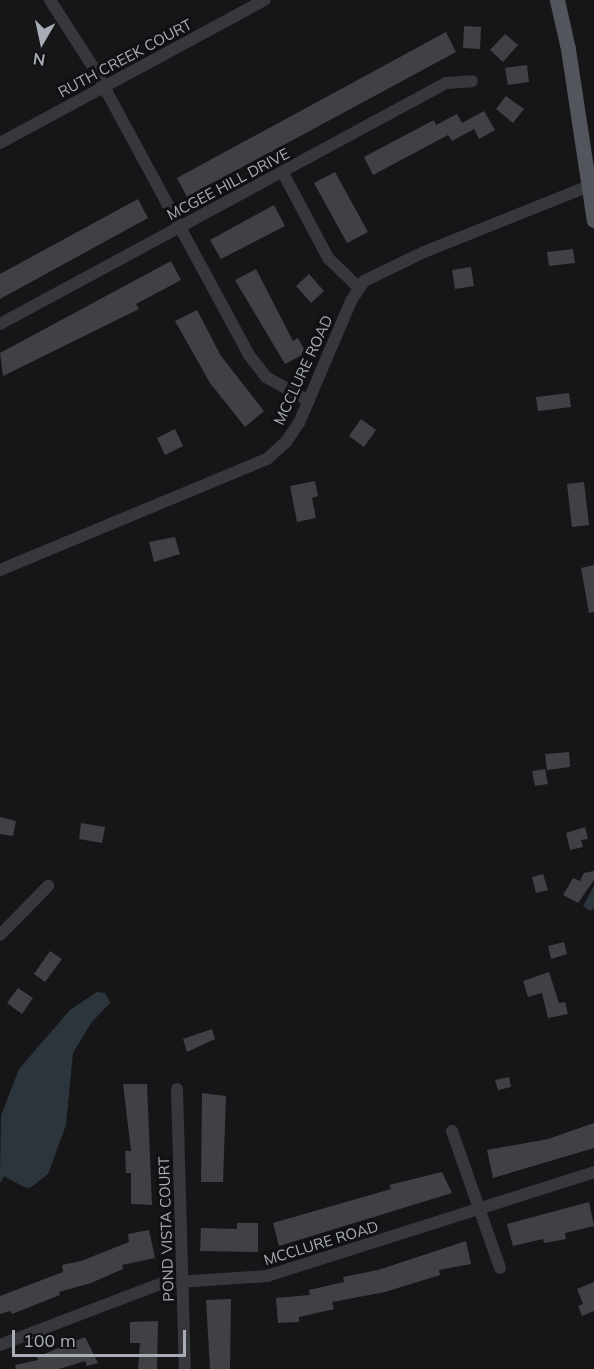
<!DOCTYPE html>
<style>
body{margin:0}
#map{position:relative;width:594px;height:1369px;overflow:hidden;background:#161618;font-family:Mulish,sans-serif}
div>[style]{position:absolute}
.water>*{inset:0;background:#2c353c}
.stream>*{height:4px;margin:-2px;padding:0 2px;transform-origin:2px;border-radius:2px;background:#2c353c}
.building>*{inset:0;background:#404145}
.minor>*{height:12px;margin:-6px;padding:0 6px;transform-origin:6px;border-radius:6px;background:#37383d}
.major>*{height:15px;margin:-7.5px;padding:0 7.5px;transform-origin:7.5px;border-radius:7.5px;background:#53555c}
span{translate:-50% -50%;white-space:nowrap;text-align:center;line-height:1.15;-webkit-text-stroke:6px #111113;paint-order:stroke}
.street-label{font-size:15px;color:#a8adb8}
.north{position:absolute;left:12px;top:12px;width:60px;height:60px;-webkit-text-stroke:4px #111113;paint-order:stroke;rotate:189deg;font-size:16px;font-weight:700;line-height:24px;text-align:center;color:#a8adb8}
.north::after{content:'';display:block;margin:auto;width:21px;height:27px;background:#a8adb8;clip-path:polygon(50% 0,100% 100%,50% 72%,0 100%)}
.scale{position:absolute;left:12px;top:1330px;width:174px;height:27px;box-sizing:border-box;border:3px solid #a8adb8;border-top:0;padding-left:8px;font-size:18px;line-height:21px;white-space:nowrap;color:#a8adb8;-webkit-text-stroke:4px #111113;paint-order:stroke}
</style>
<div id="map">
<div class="water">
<i style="clip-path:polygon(594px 886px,594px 908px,590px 911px,583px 906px)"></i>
<i style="clip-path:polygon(97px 992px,105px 993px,110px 1003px,91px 1023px,73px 1053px,66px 1125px,48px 1174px,30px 1188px,24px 1187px,0 1174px,1px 1116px,19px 1069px,70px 1010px)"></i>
</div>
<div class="stream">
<i style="left:0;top:1180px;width:5px;rotate:-68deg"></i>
</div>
<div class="building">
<i style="clip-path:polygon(464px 26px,481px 27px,480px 49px,463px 48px)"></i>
<i style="clip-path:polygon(446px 32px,456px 52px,187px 197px,177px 178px)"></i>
<i style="clip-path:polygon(505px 34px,518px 45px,503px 62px,490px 50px)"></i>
<i style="clip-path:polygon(527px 65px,529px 82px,508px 85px,505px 68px)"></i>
<i style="clip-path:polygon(506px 96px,524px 109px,513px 123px,496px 109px)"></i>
<i style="clip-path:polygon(484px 111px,495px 130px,479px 139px,474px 129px,452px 141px,448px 135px,373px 175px,364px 157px,434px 120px,436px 125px,457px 114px,462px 123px)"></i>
<i style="clip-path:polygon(335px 172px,368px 232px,347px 243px,314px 183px)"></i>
<i style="clip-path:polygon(138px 199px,148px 218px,0 299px,0 274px)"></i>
<i style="clip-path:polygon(274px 205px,285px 226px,221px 259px,210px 240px)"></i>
<i style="clip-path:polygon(573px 249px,575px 263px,549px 266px,547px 252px)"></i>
<i style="clip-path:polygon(171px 261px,181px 280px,136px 304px,139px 309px,3px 376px,0 353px)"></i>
<i style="clip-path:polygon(471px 267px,474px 286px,455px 289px,452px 270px)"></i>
<i style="clip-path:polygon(256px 269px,293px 341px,298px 338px,306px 353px,285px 364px,235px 280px)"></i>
<i style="clip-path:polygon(309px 274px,324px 291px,311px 303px,296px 286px)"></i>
<i style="clip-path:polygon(197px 310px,221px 356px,264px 411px,245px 427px,210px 383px,175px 321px)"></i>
<i style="clip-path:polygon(569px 393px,571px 407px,538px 411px,536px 397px)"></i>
<i style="clip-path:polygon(361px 419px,376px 430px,364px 447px,349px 436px)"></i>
<i style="clip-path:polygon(175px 429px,183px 446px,165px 455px,157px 438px)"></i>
<i style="clip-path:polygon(315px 481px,318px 496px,312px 498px,316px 518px,297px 522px,290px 486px)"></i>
<i style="clip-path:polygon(584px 482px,589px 525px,572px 527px,567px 484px)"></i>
<i style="clip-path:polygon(175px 537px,180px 554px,154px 562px,149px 542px)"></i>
<i style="clip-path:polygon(594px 565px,594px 612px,589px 613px,581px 568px)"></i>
<i style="clip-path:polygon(569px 752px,570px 767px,547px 770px,545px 754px)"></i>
<i style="clip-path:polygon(545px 769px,548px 784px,535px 786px,532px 771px)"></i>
<i style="clip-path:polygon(0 817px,16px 821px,13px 836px,0 834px)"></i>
<i style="clip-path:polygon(81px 823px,105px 827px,102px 843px,79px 839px)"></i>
<i style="clip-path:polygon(585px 827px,588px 839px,581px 840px,583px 847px,570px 850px,566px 833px)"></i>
<i style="clip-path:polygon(594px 871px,594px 880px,578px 903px,563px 895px,573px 878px,580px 881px,584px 873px)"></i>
<i style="clip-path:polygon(543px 874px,548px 890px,536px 893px,532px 877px)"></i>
<i style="clip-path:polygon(564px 942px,567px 954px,551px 959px,548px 946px)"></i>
<i style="clip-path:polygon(50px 951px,62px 959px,45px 982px,34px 974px)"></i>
<i style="clip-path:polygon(549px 972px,559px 1003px,565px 1002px,568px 1014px,548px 1018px,542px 993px,528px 997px,523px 981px)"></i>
<i style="clip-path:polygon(18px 988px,33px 998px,22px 1014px,7px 1003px)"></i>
<i style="clip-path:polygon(212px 1029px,215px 1039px,187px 1052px,183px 1039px)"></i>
<i style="clip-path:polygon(509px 1077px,511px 1087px,498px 1090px,495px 1080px)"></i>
<i style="clip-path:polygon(123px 1084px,147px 1084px,152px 1205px,131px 1204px,131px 1173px,126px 1173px,125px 1151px,131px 1151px)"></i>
<i style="clip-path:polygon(202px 1093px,226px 1096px,223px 1182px,201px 1182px)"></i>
<i style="clip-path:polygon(594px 1123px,594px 1148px,493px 1178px,487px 1150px,548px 1139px)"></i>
<i style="clip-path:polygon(442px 1172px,452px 1193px,279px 1246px,273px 1223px,391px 1189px,389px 1185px)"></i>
<i style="clip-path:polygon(589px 1202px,594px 1226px,565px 1233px,566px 1239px,544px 1243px,543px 1239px,513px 1246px,507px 1224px)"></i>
<i style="clip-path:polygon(237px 1223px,258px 1223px,258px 1252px,200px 1251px,201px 1228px,237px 1229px)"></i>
<i style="clip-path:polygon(149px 1230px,155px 1258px,122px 1265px,123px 1269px,91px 1283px,59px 1292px,60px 1295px,12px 1314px,10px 1311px,0 1314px,0 1296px,63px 1272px,62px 1265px,81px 1261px,129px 1242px,128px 1234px)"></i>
<i style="clip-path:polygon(466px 1241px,471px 1264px,439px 1270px,440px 1275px,385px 1292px,332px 1302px,334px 1309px,299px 1317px,299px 1322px,278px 1323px,276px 1298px,310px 1295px,309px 1290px,344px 1282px,343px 1277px,378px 1270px)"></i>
<i style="clip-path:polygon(594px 1282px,594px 1311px,582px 1316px,578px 1306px,583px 1304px,577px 1289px)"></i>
<i style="clip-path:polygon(231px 1299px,230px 1369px,210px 1369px,206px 1300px)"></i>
<i style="clip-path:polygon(158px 1321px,157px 1369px,138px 1369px,140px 1343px,130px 1343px,130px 1322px)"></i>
<i style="clip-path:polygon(85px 1337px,98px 1363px,87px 1366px,85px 1361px,59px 1369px,16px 1369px,15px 1365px,38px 1360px,37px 1357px)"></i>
</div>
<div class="minor">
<i style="left:50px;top:0;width:83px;rotate:57.3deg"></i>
<i style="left:95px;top:70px;width:324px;rotate:61.6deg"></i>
<i style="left:249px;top:355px;width:28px;rotate:52deg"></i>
<i style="left:266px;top:377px;width:49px;rotate:29.2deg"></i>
<i style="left:0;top:143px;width:301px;rotate:-28.4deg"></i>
<i style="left:282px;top:171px;width:98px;rotate:62.1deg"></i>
<i style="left:328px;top:258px;width:42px;rotate:44deg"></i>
<i style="left:0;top:324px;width:507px;rotate:-28.38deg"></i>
<i style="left:446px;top:83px;width:26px;rotate:-4deg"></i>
<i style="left:0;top:570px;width:289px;rotate:-22.6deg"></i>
<i style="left:267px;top:459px;width:25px;rotate:-42deg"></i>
<i style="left:286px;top:442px;width:23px;rotate:-56deg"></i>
<i style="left:299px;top:423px;width:133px;rotate:-66.9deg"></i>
<i style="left:351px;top:301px;width:24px;rotate:-57deg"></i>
<i style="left:364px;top:281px;width:67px;rotate:-25.8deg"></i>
<i style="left:424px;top:252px;width:178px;rotate:-21.8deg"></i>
<i style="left:0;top:935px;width:69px;rotate:-45.6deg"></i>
<i style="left:177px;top:1089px;width:280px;rotate:88.4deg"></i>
<i style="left:452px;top:1131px;width:145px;rotate:70.7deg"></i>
<i style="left:0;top:1345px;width:173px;rotate:-20.9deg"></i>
<i style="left:162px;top:1283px;width:105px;rotate:-3.8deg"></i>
<i style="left:267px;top:1276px;width:343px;rotate:-17.6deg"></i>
</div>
<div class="major">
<i style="left:557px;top:0;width:50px;rotate:77.3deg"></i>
<i style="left:568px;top:49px;width:173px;rotate:81.4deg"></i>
</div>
<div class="street-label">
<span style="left:125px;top:58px;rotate:-28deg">RUTH CREEK COURT</span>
<span style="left:228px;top:184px;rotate:-28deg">MCGEE HILL DRIVE</span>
<span style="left:303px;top:370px;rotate:-65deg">MCCLURE ROAD</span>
<span style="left:166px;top:1229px;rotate:-92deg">POND VISTA COURT</span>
<span style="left:321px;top:1243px;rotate:-17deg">MCCLURE ROAD</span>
</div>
<div class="north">N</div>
<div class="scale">100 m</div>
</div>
